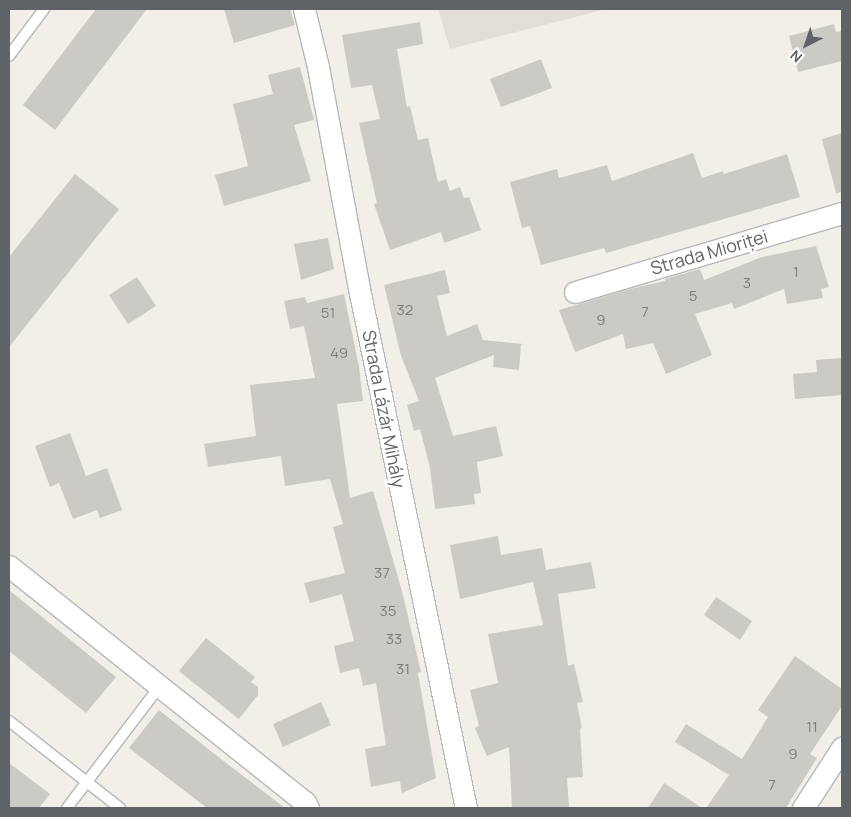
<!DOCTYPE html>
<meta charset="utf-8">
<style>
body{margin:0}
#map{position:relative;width:851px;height:817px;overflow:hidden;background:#f1efe8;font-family:Manrope,sans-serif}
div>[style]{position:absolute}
.education>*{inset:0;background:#e1ded6}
.building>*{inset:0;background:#cccac5}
.roads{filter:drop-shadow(1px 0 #b5b8bc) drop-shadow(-1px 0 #b5b8bc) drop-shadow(0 1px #b5b8bc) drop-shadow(0 -1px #b5b8bc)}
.service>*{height:10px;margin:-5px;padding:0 5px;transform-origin:5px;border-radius:5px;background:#fff}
.minor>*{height:21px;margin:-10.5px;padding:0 10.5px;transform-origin:10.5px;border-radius:10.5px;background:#fff}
span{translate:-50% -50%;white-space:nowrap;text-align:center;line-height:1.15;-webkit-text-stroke:5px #fff;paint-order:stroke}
.number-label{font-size:15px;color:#7a7d7f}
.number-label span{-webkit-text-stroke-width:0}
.street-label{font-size:18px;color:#5f6368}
.frame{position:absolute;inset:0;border:10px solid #5f6368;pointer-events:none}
.north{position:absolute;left:781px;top:20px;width:50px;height:50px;-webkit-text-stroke:4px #fff;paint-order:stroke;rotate:221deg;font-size:14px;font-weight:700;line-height:20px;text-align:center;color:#5f6368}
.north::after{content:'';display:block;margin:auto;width:18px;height:22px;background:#5f6368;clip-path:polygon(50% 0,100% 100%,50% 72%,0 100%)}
</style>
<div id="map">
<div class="education">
<i style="clip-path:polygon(438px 9px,606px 9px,450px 49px)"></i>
</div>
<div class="building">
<i style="clip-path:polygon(96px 9px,147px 9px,55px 130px,23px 105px)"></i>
<i style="clip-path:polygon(224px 9px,290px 9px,295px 25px,234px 43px)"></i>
<i style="clip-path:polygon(420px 22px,423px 44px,397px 49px,407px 107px,410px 106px,418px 140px,428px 138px,438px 182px,446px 179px,450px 191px,460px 187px,464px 198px,469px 197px,481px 230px,444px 243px,441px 232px,390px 250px,374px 204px,377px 203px,359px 123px,380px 119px,372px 85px,351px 88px,342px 35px)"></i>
<i style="clip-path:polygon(834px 24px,836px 32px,842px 31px,842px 61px,798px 72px,789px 36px)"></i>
<i style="clip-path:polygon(541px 59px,552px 88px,501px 107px,490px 79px)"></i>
<i style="clip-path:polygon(300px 67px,314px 120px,294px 125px,311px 181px,224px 206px,215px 175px,248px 166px,233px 104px,273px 94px,268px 75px)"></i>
<i style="clip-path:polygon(842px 133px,842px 192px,836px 193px,822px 139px)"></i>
<i style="clip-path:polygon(693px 153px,702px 178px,723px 171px,724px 174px,787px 154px,800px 197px,606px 253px,604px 248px,541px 265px,530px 226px,522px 228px,510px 182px,557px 169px,559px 178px,607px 165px,612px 181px)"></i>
<i style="clip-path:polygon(75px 174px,119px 209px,9px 347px,9px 257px)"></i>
<i style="clip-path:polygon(328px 238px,334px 269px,301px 280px,294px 244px)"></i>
<i style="clip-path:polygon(816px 246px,829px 287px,821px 289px,823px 298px,787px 304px,784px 289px,734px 309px,732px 303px,695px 314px,712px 355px,666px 374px,653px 343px,626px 349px,623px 334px,575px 352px,559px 310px,630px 289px,665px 281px,665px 279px,700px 269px,704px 280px,762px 257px)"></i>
<i style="clip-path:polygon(445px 270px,450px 293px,437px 296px,447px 336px,477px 324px,483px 340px,523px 344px,521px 345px,519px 370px,493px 367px,494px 355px,435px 378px,453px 436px,496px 426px,503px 456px,477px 462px,481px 493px,474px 494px,475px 504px,435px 509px,430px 468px,420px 429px,414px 431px,407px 405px,419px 401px,401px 356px,384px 285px)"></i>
<i style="clip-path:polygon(137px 277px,156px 306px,128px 324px,109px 295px)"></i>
<i style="clip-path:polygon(344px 294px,359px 367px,363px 401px,337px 404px,350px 498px,373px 491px,402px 591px,421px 672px,418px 673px,436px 778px,402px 793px,400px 781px,371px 787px,365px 749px,386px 745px,376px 683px,363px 686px,359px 668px,340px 673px,334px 646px,354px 641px,342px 594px,310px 603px,304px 583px,345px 573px,333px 527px,343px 524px,330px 479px,285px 486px,281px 456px,208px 467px,204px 444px,256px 436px,250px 385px,315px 378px,304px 326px,290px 329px,284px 301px,305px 297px,307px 303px)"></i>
<i style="clip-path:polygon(842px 358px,842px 395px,795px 399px,793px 374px,817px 372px,816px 360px)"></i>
<i style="clip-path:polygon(70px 433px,86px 476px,107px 468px,122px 510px,100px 518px,97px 510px,73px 519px,59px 483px,50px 487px,35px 446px)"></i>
<i style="clip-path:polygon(498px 536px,501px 555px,542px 548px,546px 570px,591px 562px,596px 588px,558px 594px,568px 666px,574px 664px,583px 702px,577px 703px,582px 728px,580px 729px,583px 777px,567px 778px,569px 808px,512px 808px,509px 747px,487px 756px,475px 728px,479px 726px,470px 690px,498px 683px,488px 634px,543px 625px,533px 582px,460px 599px,450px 545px)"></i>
<i style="clip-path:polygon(9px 590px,116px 677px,86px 713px,9px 651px)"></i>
<i style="clip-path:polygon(716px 597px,752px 621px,740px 640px,704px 615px)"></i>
<i style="clip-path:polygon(206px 638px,255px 677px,251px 682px,258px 687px,258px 695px,239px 719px,179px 671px)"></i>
<i style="clip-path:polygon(795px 656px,842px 689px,842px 706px,810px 754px,817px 758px,786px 808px,706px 808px,729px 775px,675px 742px,686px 724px,742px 759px,768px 717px,758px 710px)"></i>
<i style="clip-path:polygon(321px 702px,331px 725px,283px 747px,273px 724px)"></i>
<i style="clip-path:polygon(159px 710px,212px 752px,285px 808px,207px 808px,129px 748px)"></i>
<i style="clip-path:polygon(9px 763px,50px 794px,39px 808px,9px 808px)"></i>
<i style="clip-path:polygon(664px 783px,702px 808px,648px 808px)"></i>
</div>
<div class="roads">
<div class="service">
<i style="left:9px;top:56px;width:59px;rotate:-53.3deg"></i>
<i style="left:9px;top:721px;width:141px;rotate:38.1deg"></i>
<i style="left:67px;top:808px;width:153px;rotate:-52.7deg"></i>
</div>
<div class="minor">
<i style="left:304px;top:9px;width:60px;rotate:76.4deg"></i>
<i style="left:318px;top:67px;width:235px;rotate:79.5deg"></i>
<i style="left:361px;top:298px;width:521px;rotate:78.37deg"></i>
<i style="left:575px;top:292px;width:278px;rotate:-16.5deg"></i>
<i style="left:9px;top:566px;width:379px;rotate:38.6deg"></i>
<i style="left:305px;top:802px;width:7px;rotate:63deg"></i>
<i style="left:803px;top:808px;width:72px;rotate:-57deg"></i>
</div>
</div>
<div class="number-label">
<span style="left:796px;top:272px">1</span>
<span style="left:747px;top:283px">3</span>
<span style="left:693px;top:296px">5</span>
<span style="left:405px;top:310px">32</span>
<span style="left:645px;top:312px">7</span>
<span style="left:328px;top:313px">51</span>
<span style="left:601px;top:320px">9</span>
<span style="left:339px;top:353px">49</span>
<span style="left:382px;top:573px">37</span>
<span style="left:388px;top:611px">35</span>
<span style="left:394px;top:639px">33</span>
<span style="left:403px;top:669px">31</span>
<span style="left:812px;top:727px">11</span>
<span style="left:793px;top:754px">9</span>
<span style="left:772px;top:785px">7</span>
</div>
<div class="street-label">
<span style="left:709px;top:252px;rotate:-16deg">Strada Mioriței</span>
<span style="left:384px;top:409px;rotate:79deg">Strada Lázár Mihály</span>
</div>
<div class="frame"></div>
<div class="north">N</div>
</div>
